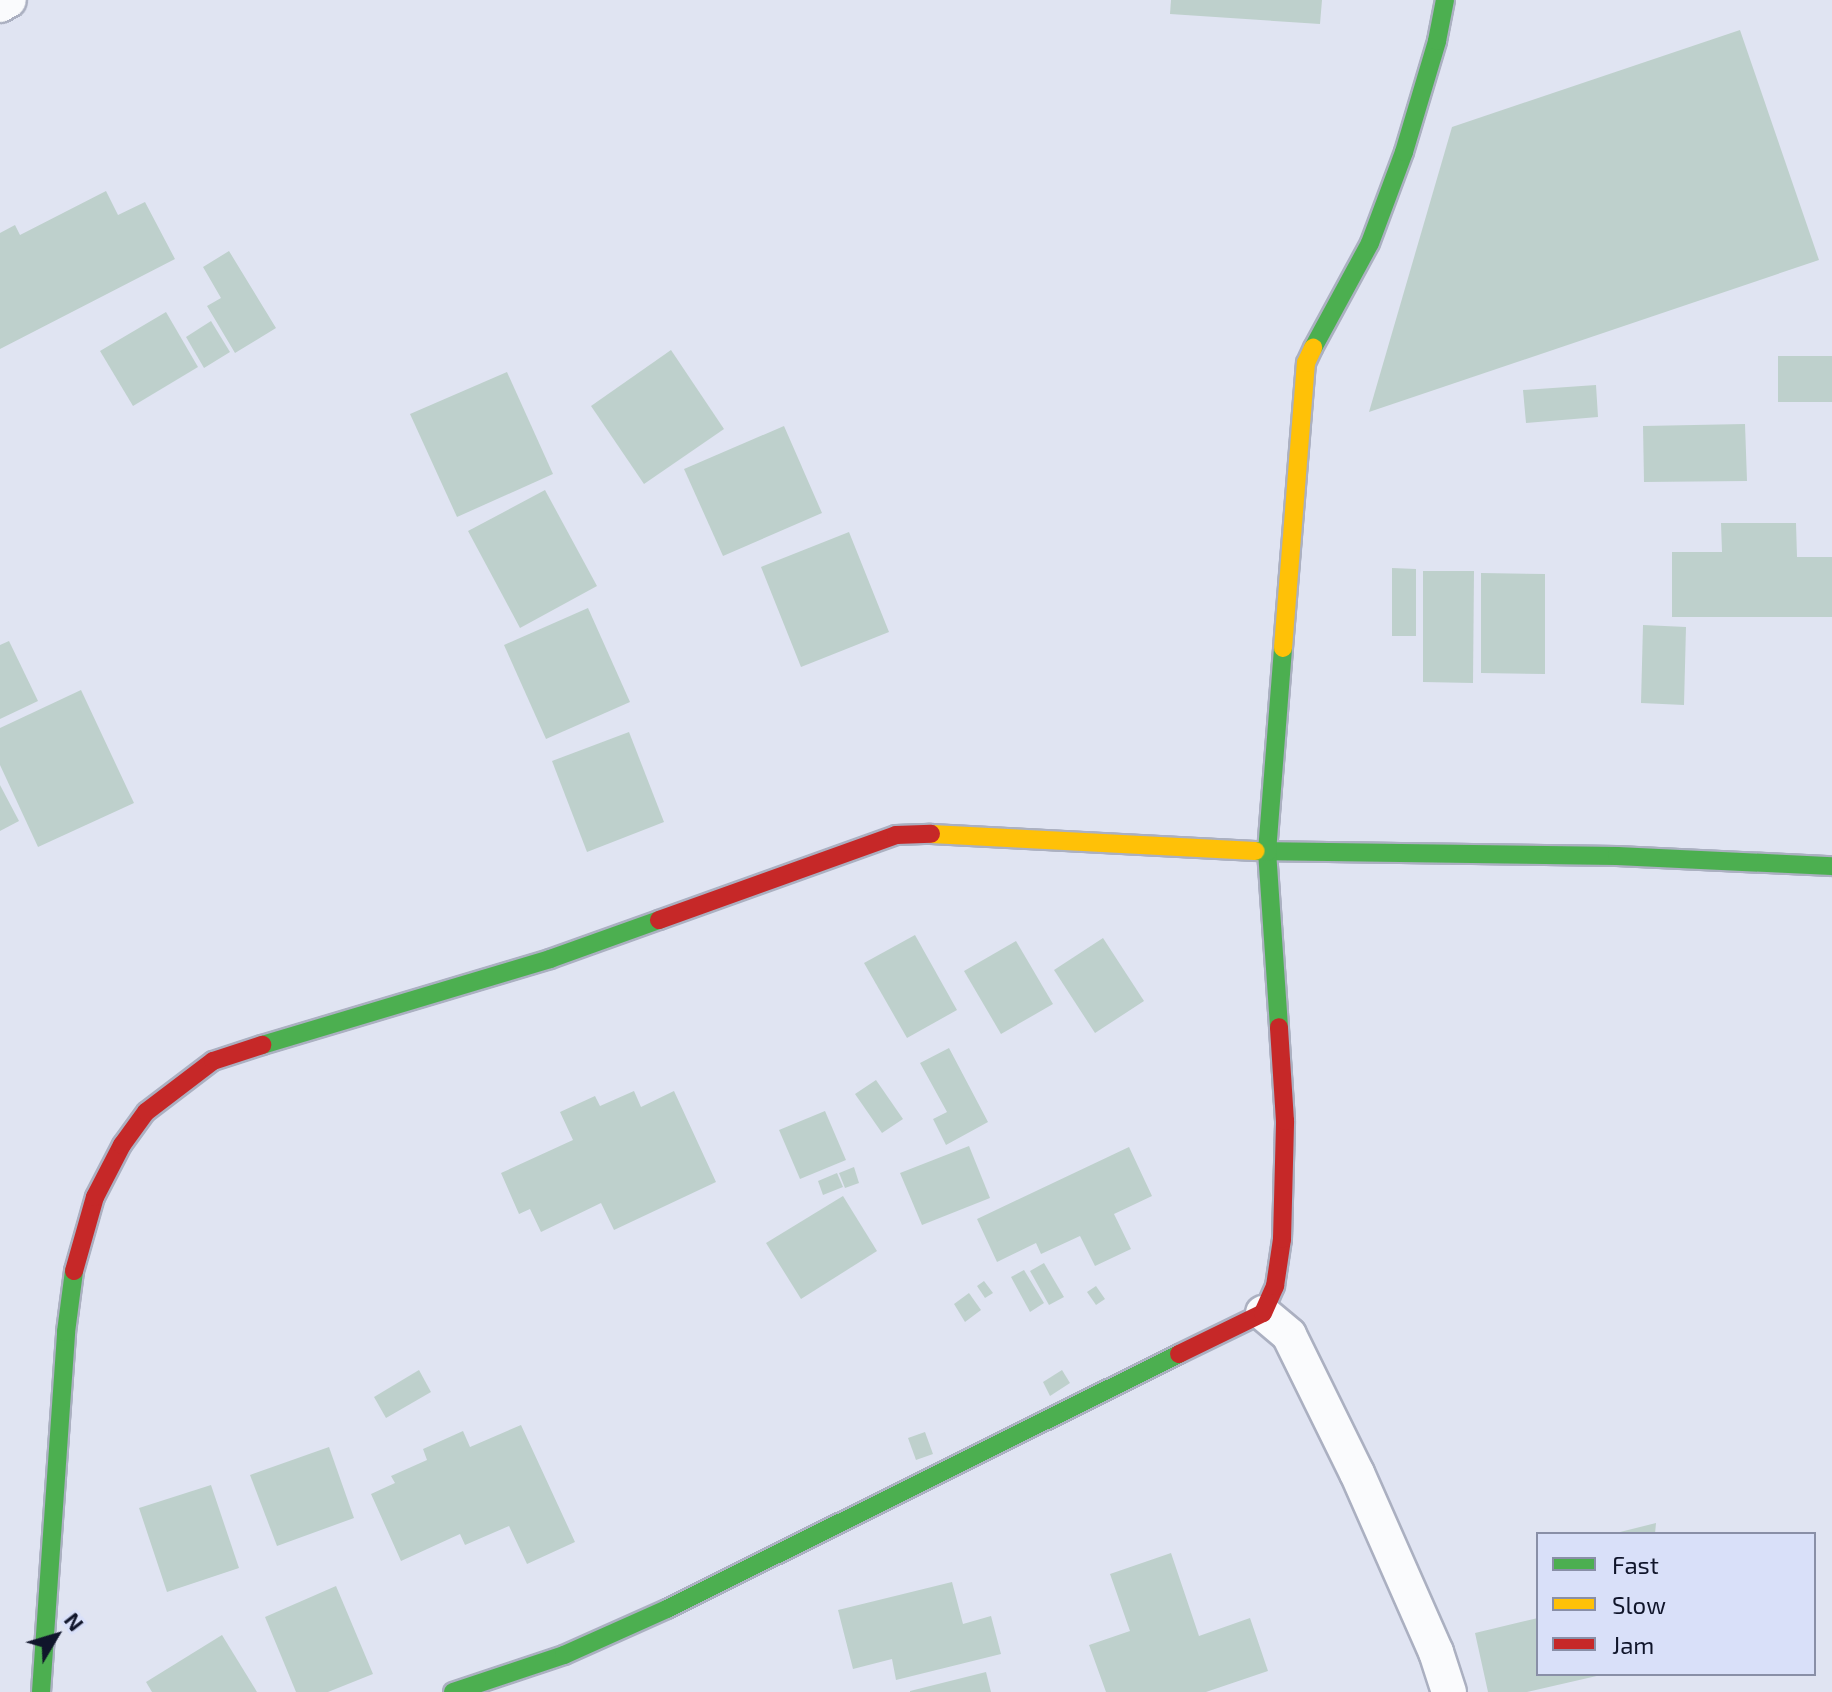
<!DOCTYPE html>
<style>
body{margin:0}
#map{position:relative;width:1832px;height:1692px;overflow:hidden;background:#e0e4f2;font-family:"Exo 2",sans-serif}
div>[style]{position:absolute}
.building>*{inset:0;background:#bed0cc}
.roads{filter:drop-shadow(2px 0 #abb0c1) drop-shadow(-2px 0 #abb0c1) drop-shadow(0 2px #abb0c1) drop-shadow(0 -2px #abb0c1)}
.street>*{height:34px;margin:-17px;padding:0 17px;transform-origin:17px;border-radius:17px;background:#fafbfd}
.fast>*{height:18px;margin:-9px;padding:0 9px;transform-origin:9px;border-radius:9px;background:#4caf50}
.slow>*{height:18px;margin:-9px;padding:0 9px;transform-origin:9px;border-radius:9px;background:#ffc107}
.jam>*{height:18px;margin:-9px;padding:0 9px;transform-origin:9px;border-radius:9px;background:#c62828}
span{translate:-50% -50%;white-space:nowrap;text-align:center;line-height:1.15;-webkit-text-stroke:6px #d9e0f9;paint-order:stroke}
.legend{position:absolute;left:1536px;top:1532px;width:280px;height:144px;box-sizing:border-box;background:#d9e0f9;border:2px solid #898fa7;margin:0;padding:10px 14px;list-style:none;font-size:24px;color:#10152b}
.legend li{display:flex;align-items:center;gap:16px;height:40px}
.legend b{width:40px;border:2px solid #898fa7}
.north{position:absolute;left:16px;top:1596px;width:80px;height:80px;-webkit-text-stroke:6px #d9e0f9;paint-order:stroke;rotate:52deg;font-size:22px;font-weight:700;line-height:32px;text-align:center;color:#10152b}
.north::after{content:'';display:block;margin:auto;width:28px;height:36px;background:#10152b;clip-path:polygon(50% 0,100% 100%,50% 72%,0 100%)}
</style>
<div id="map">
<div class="building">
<i style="clip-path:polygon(1171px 0,1322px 0,1320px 24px,1170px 14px)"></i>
<i style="clip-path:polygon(1740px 30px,1819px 260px,1369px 412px,1452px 127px)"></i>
<i style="clip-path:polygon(106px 191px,118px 215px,145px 202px,175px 259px,0 349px,0 233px,15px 225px,20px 235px)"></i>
<i style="clip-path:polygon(229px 251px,276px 328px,235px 353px,207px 306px,221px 298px,203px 267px)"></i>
<i style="clip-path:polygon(166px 312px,198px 367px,133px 406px,100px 351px)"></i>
<i style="clip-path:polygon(211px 321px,230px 352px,204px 368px,186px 337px)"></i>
<i style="clip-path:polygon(671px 350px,724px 429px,644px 484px,591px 406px)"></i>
<i style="clip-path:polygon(1778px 356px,1832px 356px,1832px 402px,1778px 402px)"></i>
<i style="clip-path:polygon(507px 372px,553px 474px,457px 517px,410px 414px)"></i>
<i style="clip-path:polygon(1596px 385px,1598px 417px,1526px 423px,1523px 390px)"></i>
<i style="clip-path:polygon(1745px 424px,1747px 481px,1644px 482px,1643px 426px)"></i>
<i style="clip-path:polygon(784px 426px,822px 513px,723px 556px,684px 469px)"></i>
<i style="clip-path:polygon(545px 490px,597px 586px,520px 628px,468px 531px)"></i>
<i style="clip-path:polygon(1721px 523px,1796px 523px,1797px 557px,1832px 557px,1832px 617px,1672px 617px,1672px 552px,1722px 552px)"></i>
<i style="clip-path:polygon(849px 532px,889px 632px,801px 667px,761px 567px)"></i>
<i style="clip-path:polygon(1392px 568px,1416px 569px,1416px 636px,1392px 636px)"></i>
<i style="clip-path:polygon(1423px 571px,1474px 571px,1473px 683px,1423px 682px)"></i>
<i style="clip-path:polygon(1481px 573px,1545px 574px,1545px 674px,1481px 673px)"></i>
<i style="clip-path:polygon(588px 608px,630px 702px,546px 739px,504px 645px)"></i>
<i style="clip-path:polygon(1643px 625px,1686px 627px,1684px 705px,1641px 703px)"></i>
<i style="clip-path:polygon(9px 641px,38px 701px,0 719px,0 645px)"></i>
<i style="clip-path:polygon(81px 690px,134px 803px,38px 847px,0 765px,0 728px)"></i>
<i style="clip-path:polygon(629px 732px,664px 822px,587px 852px,552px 761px)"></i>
<i style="clip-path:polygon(0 785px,19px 821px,0 831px)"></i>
<i style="clip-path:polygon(915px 935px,957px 1010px,907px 1038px,864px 963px)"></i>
<i style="clip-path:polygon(1103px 938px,1144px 1001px,1095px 1033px,1054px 970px)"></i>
<i style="clip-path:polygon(1016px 941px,1053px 1004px,1001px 1034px,964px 971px)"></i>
<i style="clip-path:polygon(949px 1048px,988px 1122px,946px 1145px,933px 1119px,947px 1112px,920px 1063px)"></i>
<i style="clip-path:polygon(876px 1080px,903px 1119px,882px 1133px,855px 1094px)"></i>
<i style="clip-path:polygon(634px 1091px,641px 1107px,674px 1091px,716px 1182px,614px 1230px,601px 1203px,541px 1232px,530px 1209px,519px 1214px,501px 1173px,573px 1140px,560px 1112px,595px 1096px,600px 1106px)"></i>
<i style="clip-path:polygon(825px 1111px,846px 1160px,800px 1179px,779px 1130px)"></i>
<i style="clip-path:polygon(969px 1146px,990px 1198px,922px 1225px,900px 1173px)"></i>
<i style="clip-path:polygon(1129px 1147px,1152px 1196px,1114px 1214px,1131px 1249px,1095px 1266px,1080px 1236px,1041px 1254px,1036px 1243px,997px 1262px,977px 1219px)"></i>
<i style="clip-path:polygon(854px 1167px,859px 1183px,845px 1188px,839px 1173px)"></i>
<i style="clip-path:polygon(837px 1173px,843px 1187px,823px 1195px,818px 1181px)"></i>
<i style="clip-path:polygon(843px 1196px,877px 1251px,801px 1299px,766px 1243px)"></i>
<i style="clip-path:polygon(1044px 1263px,1064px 1297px,1049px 1305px,1030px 1271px)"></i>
<i style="clip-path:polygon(1024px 1270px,1044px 1303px,1030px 1312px,1011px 1277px)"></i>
<i style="clip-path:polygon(984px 1281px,993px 1293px,985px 1298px,977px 1286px)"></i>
<i style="clip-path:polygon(1096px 1286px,1105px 1299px,1096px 1305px,1087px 1292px)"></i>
<i style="clip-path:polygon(969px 1293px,981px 1310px,965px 1322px,954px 1304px)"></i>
<i style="clip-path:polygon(419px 1370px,431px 1392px,386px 1418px,374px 1397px)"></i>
<i style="clip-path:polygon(1062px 1370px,1070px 1383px,1050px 1396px,1043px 1382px)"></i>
<i style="clip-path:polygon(521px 1425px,575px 1542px,527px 1564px,509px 1526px,465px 1545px,460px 1534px,401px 1561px,371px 1494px,395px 1483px,391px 1476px,427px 1460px,423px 1449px,463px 1431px,470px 1447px)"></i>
<i style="clip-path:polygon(925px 1432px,933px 1454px,916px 1460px,908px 1438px)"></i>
<i style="clip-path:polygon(329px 1447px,354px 1518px,277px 1546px,250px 1475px)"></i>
<i style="clip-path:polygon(211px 1485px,239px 1568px,167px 1592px,139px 1508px)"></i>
<i style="clip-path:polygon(1656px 1523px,1655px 1534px,1616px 1534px,1616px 1533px)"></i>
<i style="clip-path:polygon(1171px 1553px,1199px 1636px,1250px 1618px,1268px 1671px,1206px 1692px,1106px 1692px,1089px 1645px,1130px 1631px,1110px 1574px)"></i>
<i style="clip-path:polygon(952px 1582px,963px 1624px,991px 1616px,1001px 1654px,896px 1680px,892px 1659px,853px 1669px,838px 1610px)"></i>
<i style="clip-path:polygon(336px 1586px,373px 1674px,328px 1692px,296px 1692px,265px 1617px)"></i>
<i style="clip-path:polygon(1538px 1618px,1538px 1674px,1601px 1675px,1527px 1692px,1488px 1692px,1475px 1633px)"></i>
<i style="clip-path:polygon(222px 1635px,257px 1692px,152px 1692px,146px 1682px)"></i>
<i style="clip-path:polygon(986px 1672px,991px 1692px,910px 1692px,910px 1691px)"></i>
</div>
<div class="roads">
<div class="street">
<i style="left:0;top:5px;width:10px;rotate:-29deg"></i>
<i style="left:1263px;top:1313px;width:34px;rotate:40deg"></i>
<i style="left:1289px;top:1335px;width:154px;rotate:63.8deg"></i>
<i style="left:1357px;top:1473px;width:196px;rotate:66.2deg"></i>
<i style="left:1436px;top:1652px;width:42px;rotate:72deg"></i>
</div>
<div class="fast">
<i style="left:1313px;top:348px;width:119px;rotate:-61.5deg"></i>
<i style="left:1370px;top:243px;width:97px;rotate:-69.5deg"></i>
<i style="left:1404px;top:152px;width:116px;rotate:-73.4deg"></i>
<i style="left:1437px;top:41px;width:42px;rotate:-79deg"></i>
<i style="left:1256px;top:851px;width:361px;rotate:0.8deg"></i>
<i style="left:1617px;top:856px;width:215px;rotate:2.7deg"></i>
<i style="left:1279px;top:1027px;width:175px;rotate:-93.9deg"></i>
<i style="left:1267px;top:852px;width:205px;rotate:-85.5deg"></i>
<i style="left:262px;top:1045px;width:301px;rotate:-16.6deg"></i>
<i style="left:550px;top:959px;width:116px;rotate:-19.7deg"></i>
<i style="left:41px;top:1692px;width:361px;rotate:-86deg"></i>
<i style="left:66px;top:1332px;width:62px;rotate:-82.5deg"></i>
<i style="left:453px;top:1692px;width:117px;rotate:-18.4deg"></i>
<i style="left:564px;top:1655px;width:113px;rotate:-24.1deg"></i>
<i style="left:667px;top:1609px;width:572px;rotate:-26.48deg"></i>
</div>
<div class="slow">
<i style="left:1283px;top:648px;width:286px;rotate:-85.4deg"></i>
<i style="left:1306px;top:363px;width:17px;rotate:-65deg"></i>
<i style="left:931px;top:834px;width:325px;rotate:3deg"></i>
</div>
<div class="jam">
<i style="left:659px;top:920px;width:252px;rotate:-19.7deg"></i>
<i style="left:896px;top:835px;width:35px;rotate:-2deg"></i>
<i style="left:74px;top:1271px;width:77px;rotate:-74.2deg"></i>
<i style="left:95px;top:1197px;width:59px;rotate:-62.6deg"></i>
<i style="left:122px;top:1145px;width:41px;rotate:-54deg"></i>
<i style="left:146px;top:1112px;width:84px;rotate:-37.3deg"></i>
<i style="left:213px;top:1061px;width:52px;rotate:-18.1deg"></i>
<i style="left:1179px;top:1354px;width:93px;rotate:-26deg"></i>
<i style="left:1263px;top:1313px;width:30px;rotate:-66deg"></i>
<i style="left:1275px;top:1286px;width:48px;rotate:-81.5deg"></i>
<i style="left:1282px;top:1239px;width:118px;rotate:-88.5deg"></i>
<i style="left:1285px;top:1121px;width:94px;rotate:-93.7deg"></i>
</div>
</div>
<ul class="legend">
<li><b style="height:10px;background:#4caf50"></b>Fast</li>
<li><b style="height:10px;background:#ffc107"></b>Slow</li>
<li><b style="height:10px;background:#c62828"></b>Jam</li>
</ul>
<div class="north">N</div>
</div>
